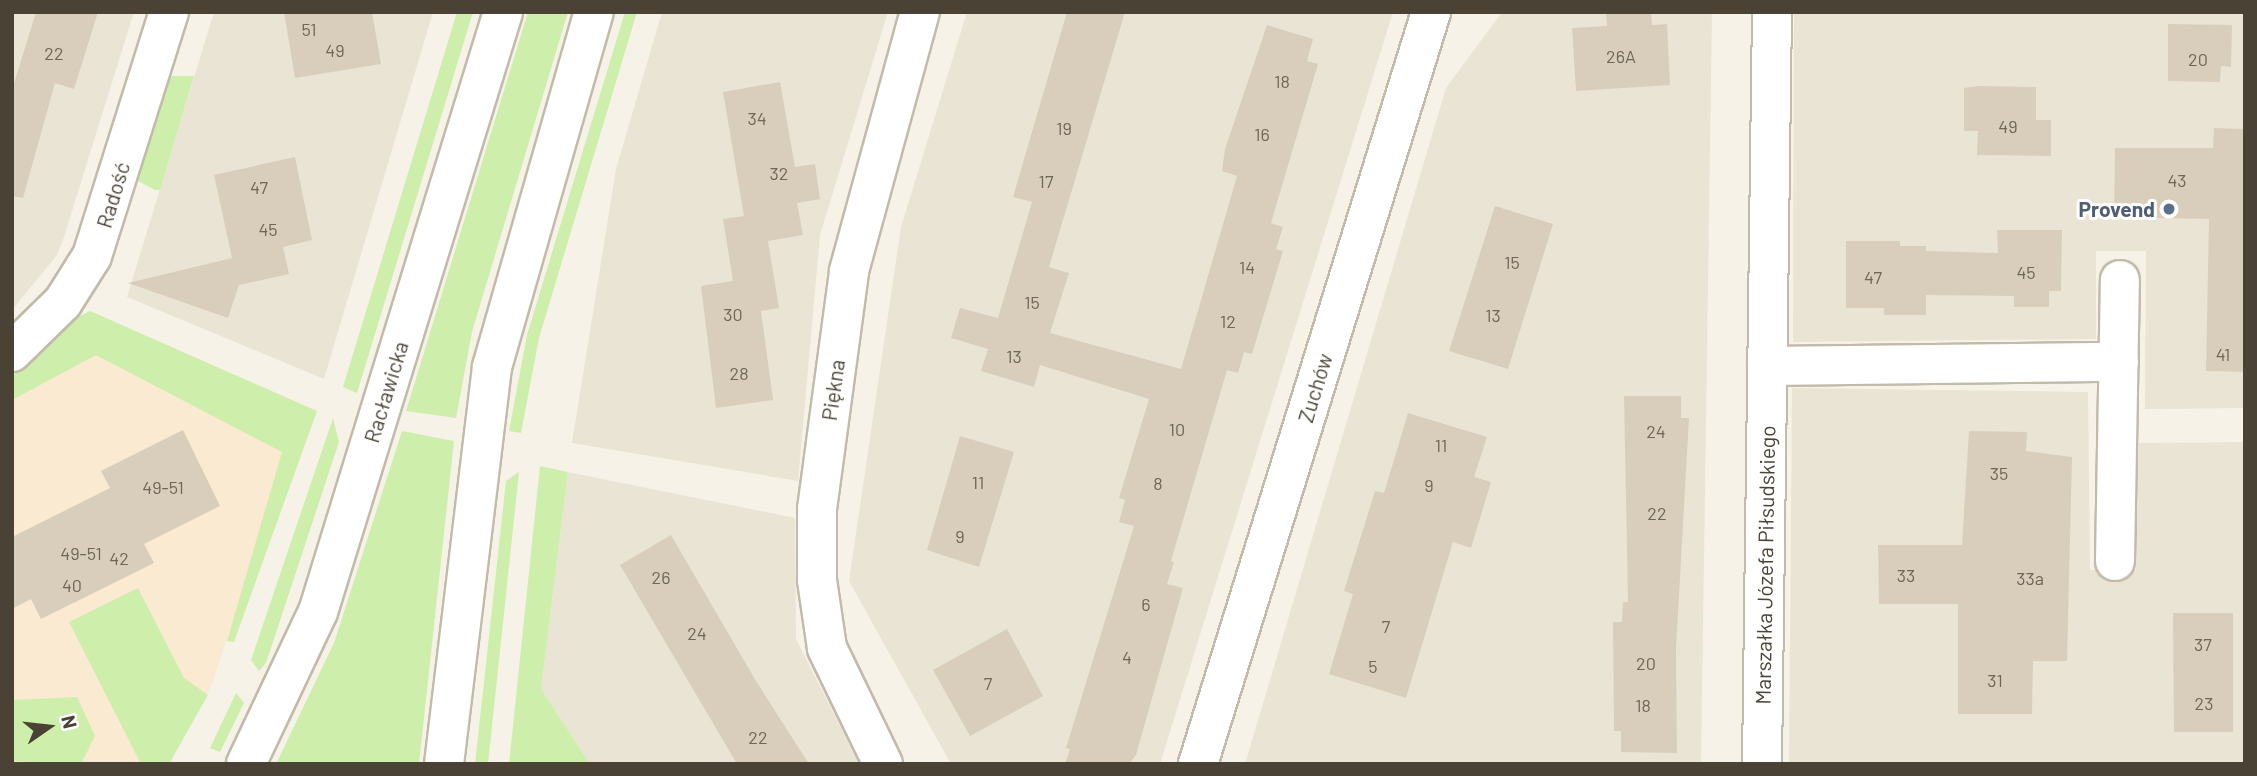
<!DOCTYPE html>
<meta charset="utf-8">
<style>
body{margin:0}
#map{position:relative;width:2257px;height:776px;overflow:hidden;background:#f6f2e8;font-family:Barlow,sans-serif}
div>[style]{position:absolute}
.residential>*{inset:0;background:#eae4d5}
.commercial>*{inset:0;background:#f9ead1}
.green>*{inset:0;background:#ceeeac}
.building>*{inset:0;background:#d9cebc}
.roads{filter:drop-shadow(2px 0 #c2bba9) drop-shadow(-2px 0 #c2bba9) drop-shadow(0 2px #c2bba9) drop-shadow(0 -2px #c2bba9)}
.street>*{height:38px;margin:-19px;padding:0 19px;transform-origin:19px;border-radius:19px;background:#fff}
.dots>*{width:19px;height:19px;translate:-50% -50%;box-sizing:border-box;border:4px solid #fff;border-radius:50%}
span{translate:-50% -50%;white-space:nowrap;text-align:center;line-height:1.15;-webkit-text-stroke:6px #fff;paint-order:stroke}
.number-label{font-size:18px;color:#6e6657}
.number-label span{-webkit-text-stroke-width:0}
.street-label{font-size:21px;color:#4a4335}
.service-label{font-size:21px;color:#4e5e75;font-weight:700}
.right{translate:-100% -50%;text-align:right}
.frame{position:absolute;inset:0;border:14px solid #4a4335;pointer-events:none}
.north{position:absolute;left:14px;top:692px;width:70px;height:70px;-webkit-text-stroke:5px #fff;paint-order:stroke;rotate:76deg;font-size:19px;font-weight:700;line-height:28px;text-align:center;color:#4a4335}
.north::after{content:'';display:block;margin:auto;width:24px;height:32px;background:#4a4335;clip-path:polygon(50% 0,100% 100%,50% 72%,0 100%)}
</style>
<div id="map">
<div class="residential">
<i style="clip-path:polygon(12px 12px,134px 12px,63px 240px,57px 255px,12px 310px)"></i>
<i style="clip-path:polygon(214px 12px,433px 12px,324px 379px,127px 297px)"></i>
<i style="clip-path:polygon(662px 12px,888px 12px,820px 235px,798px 481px,572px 443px,616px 169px)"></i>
<i style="clip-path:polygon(967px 12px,1393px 12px,1160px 764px,951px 764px,849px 581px,901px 227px)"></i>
<i style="clip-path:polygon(1502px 12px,1712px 12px,1701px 764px,1245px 764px,1446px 88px)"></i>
<i style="clip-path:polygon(1794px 12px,2245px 12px,2245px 408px,2145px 409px,2146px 251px,2096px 251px,2096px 339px,1793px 342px)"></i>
<i style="clip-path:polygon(1792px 388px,2088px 392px,2090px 570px,2136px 570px,2138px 443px,2245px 442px,2245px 764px,1789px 764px)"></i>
<i style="clip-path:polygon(568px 472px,795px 518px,796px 639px,859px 764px,590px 764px,541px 689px)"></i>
</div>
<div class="commercial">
<i style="clip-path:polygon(109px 343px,297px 431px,210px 689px,169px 764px,19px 764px,12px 761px,12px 392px)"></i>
</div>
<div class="green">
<i style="clip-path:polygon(457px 12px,473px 12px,357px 393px,343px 387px)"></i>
<i style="clip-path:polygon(528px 12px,568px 12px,472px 332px,456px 418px,406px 411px)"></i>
<i style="clip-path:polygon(625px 12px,637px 12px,539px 338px,521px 433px,509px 431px,527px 335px)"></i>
<i style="clip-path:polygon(171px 76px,194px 76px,160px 190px,155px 190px,138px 181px)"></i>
<i style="clip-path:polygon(90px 311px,317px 411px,234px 642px,227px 641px,282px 452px,96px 355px,12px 400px,12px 376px,74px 319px)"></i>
<i style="clip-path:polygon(333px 418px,339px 442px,266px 663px,259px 671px,251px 660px)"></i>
<i style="clip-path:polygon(402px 431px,454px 441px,419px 764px,276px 764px,334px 643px)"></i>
<i style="clip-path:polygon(540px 466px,568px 472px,541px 689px,590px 764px,509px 764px)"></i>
<i style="clip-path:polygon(519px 472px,488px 764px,475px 764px,506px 481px)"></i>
<i style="clip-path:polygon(138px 588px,184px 678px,208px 695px,169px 764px,141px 764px,69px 622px)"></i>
<i style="clip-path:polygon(236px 693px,244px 703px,220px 752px,210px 748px)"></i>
<i style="clip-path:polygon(77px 697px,95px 736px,81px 764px,12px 761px,12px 700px)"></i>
</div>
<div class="building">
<i style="clip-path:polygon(36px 12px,98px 12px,74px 89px,55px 83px,23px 198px,12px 196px,12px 90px)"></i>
<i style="clip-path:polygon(284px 12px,372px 12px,381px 64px,295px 78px)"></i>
<i style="clip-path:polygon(1067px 12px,1125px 12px,1049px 267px,1069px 273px,1050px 333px,1181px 369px,1237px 176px,1222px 171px,1225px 149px,1267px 25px,1313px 39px,1307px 61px,1318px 64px,1271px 223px,1283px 227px,1276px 249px,1283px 251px,1252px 354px,1244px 352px,1238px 373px,1227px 370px,1171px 561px,1174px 562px,1167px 584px,1183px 588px,1136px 755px,1129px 764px,1065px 764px,1070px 749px,1066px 748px,1134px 526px,1119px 522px,1125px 500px,1119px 498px,1149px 399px,1040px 365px,1034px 387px,981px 371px,988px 349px,951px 338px,960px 308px,998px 318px,1032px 202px,1013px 197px)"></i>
<i style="clip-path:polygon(1606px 12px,1651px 12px,1652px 25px,1667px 24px,1670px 85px,1576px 91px,1572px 28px,1607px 26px)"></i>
<i style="clip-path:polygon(2168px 24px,2232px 25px,2231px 67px,2221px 66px,2220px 82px,2168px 81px)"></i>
<i style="clip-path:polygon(780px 82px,795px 167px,815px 164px,820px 199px,797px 203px,803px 235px,768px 241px,779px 308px,761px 311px,773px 400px,716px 408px,701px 286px,733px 281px,723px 219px,744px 216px,723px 92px)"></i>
<i style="clip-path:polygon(1978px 86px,2036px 87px,2036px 120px,2051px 120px,2051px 156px,1977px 155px,1978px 131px,1964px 131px,1964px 88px)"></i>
<i style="clip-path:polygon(2214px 128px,2245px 129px,2245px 372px,2206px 371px,2209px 219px,2114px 217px,2115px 148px,2213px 148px)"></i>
<i style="clip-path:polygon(295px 157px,312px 240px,283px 247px,289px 274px,239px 285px,228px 318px,128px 283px,232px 258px,214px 175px)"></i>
<i style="clip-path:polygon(1495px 206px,1553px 224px,1508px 369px,1449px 351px)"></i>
<i style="clip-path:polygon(1997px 230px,2062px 230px,2061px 291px,2049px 291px,2049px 307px,2014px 307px,2014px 296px,1926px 295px,1926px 315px,1884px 315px,1884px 308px,1846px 308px,1846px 241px,1900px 241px,1900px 246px,1926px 246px,1926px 251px,1998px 253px)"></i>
<i style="clip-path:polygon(1624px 396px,1681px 396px,1681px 418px,1689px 418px,1676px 649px,1677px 753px,1621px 752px,1621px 731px,1614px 731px,1613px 622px,1622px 622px,1623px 602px,1628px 602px)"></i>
<i style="clip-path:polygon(1408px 413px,1487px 437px,1474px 477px,1491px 482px,1471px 548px,1453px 542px,1406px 698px,1329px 674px,1353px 594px,1344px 591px,1375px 491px,1384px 493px)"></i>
<i style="clip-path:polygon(183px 430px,220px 506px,144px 544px,154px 563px,41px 619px,31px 599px,12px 609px,12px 537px,110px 488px,101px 471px)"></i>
<i style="clip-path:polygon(1969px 431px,2027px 432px,2026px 451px,2072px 457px,2067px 661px,2033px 661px,2032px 714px,1958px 714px,1958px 604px,1879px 604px,1878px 545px,1962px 545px)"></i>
<i style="clip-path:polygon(960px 436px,1014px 452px,979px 567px,927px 550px)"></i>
<i style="clip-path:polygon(671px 535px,756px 681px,809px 764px,737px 764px,620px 565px)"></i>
<i style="clip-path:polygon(2173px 613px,2233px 613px,2233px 732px,2174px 732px)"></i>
<i style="clip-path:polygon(1007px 629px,1043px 696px,970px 736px,933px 670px)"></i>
</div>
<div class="roads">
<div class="street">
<i style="left:12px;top:352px;width:71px;rotate:-44.4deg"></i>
<i style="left:63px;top:302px;width:54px;rotate:-57.8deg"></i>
<i style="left:92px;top:256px;width:256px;rotate:-72.5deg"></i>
<i style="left:1767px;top:366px;width:352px;rotate:-0.7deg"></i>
<i style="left:2115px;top:561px;width:281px;rotate:-89deg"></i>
<i style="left:246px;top:764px;width:168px;rotate:-64.7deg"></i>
<i style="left:318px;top:612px;width:628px;rotate:-72.86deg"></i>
<i style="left:444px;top:764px;width:400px;rotate:-83.1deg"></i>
<i style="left:492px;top:367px;width:369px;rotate:-74deg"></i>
<i style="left:883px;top:764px;width:129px;rotate:-115.8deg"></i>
<i style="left:827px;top:648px;width:69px;rotate:-98.4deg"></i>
<i style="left:817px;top:580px;width:71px;rotate:-90deg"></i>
<i style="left:817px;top:509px;width:240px;rotate:-82.3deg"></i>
<i style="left:849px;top:271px;width:269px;rotate:-74.7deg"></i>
<i style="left:1198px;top:764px;width:787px;rotate:-72.78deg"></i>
<i style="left:1762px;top:764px;width:752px;rotate:-89.24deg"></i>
</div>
</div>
<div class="dots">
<i style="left:2169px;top:209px;background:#5c6f8a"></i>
</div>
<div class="number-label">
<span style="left:309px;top:29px">51</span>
<span style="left:335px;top:50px">49</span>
<span style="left:54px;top:53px">22</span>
<span style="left:1621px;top:56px">26A</span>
<span style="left:2198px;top:59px">20</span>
<span style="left:1282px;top:81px">18</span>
<span style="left:757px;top:118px">34</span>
<span style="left:2008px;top:126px">49</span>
<span style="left:1064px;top:128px">19</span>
<span style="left:1262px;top:134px">16</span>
<span style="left:779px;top:173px">32</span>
<span style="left:2177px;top:180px">43</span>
<span style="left:1046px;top:181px">17</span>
<span style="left:259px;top:187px">47</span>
<span style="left:268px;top:229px">45</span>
<span style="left:1512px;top:262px">15</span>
<span style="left:1247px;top:267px">14</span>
<span style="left:2026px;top:272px">45</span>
<span style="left:1873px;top:277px">47</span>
<span style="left:1032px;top:302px">15</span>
<span style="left:733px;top:314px">30</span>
<span style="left:1493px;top:315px">13</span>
<span style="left:1228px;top:321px">12</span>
<span style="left:2223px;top:354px">41</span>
<span style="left:1014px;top:356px">13</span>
<span style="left:739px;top:373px">28</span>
<span style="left:1177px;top:429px">10</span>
<span style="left:1656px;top:431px">24</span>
<span style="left:1441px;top:445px">11</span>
<span style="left:1999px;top:473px">35</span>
<span style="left:978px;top:482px">11</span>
<span style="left:1158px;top:483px">8</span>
<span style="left:1429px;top:485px">9</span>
<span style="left:163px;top:487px">49-51</span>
<span style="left:1657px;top:513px">22</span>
<span style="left:960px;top:536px">9</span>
<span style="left:81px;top:553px">49-51</span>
<span style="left:119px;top:558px">42</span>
<span style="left:1906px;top:575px">33</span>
<span style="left:661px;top:577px">26</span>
<span style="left:2030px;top:578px">33a</span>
<span style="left:72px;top:585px">40</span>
<span style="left:1146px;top:604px">6</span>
<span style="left:1386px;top:626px">7</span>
<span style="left:697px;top:633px">24</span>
<span style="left:2203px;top:644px">37</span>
<span style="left:1127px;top:657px">4</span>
<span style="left:1646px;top:663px">20</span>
<span style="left:1373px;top:666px">5</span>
<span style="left:1995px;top:680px">31</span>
<span style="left:988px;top:683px">7</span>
<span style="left:2204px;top:703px">23</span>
<span style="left:1643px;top:705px">18</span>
<span style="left:758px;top:737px">22</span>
</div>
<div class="street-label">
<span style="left:113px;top:195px;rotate:-73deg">Radość</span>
<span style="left:1315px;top:388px;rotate:-73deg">Zuchów</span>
<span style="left:833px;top:390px;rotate:-82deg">Piękna</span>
<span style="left:386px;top:392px;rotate:-73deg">Racławicka</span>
<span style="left:1765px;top:565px;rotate:-89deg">Marszałka Józefa Piłsudskiego</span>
</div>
<div class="service-label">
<span class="right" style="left:2155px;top:209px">Provend</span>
</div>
<div class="frame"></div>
<div class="north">N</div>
</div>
